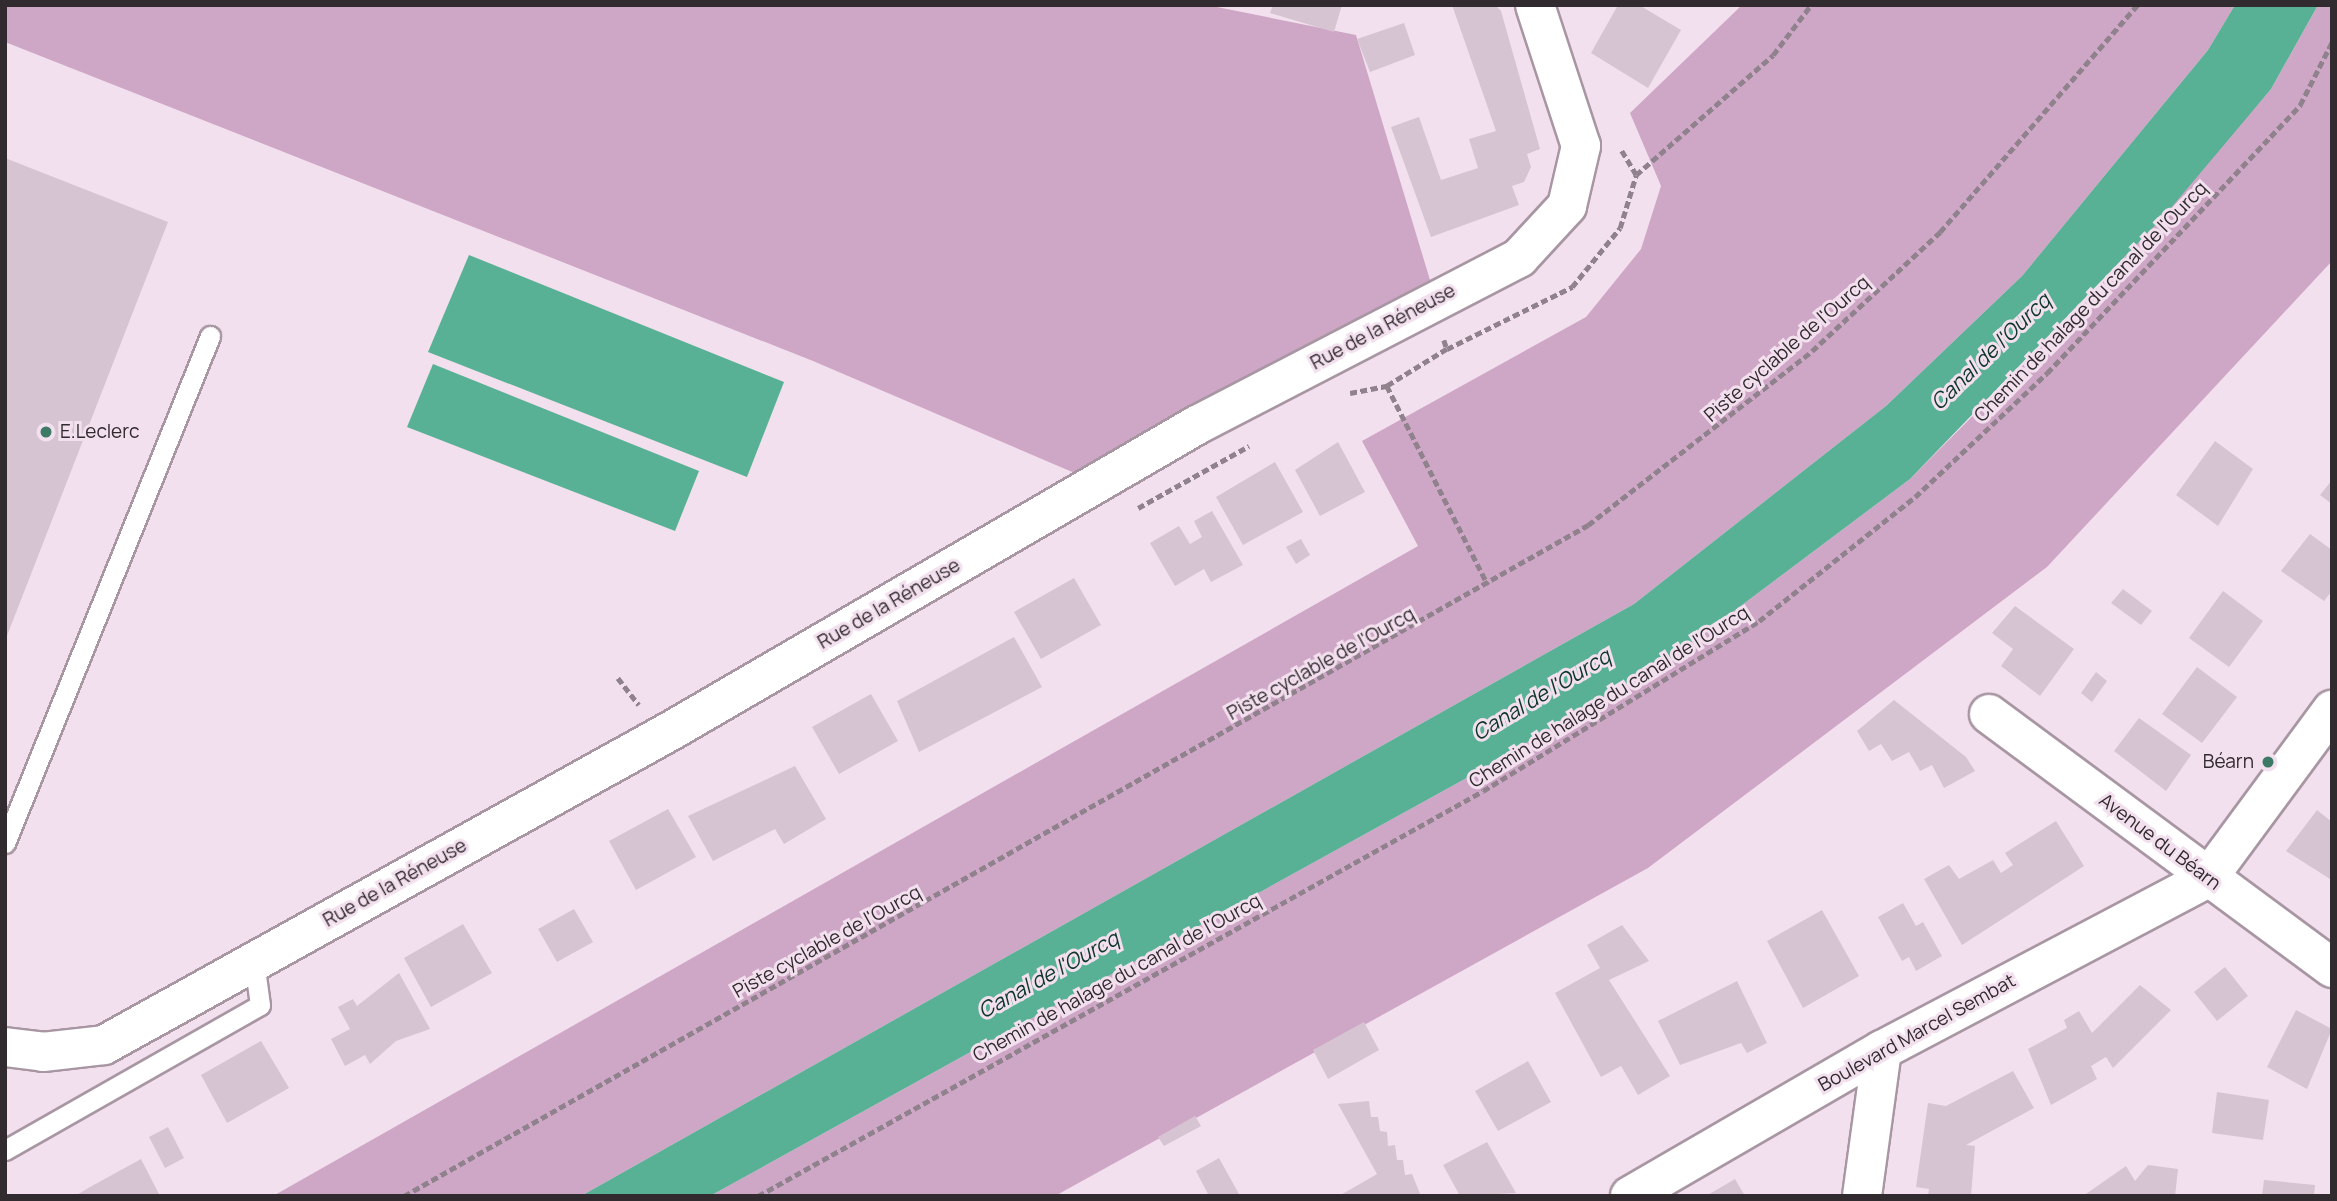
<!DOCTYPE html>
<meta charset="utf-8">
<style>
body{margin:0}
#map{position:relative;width:2337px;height:1201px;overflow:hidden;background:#f3e0ee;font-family:Manrope,sans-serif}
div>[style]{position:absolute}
.green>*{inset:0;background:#cfa7c6}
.water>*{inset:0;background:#58b194}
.building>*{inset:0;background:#d6c4d2}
.path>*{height:4.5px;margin-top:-2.25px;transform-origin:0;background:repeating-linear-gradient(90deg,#8f828c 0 7px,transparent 0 10.5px)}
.roads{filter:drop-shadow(2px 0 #a896a3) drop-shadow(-2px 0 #a896a3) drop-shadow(0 2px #a896a3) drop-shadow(0 -2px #a896a3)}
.service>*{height:19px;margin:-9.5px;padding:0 9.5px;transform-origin:9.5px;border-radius:9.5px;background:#fff}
.minor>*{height:38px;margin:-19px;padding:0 19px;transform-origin:19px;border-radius:19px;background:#fff}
.dots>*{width:19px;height:19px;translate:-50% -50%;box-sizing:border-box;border:4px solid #f3e0ee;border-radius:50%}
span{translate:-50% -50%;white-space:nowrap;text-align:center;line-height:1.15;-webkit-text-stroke:6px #f3e0ee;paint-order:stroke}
.street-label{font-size:19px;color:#312a2f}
.poi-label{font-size:19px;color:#312a2f}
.left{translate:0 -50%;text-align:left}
.right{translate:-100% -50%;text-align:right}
.water-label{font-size:21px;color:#0d362b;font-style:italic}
.frame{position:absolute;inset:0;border:7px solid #312a2f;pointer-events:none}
</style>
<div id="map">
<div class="green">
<i style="clip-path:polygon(5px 5px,1207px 5px,1356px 35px,1430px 280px,1084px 477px,813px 361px,5px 42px)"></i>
<i style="clip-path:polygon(1742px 5px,2235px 5px,2208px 50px,2022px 276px,1886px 406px,1634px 604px,581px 1196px,273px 1196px,1418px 546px,1362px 441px,1586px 317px,1641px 249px,1661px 186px,1630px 113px)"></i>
<i style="clip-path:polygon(2318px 5px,2332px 5px,2332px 261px,2047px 567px,1648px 868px,1055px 1196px,710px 1196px,1472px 775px,1674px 656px,1910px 479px,2084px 304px,2271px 89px)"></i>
</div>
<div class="water">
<i style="clip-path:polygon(2235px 5px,2318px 5px,2271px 89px,2165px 215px,1910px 479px,1674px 656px,1472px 775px,710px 1196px,581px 1196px,1634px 604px,1886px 406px,2022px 276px,2208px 50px)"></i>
<i style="clip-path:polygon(469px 255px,784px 382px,747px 477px,428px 352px)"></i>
<i style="clip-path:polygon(433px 364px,699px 471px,675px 531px,407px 427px)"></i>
</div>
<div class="building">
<i style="clip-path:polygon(1273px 5px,1342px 5px,1334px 32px,1270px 13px)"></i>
<i style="clip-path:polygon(1452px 5px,1495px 5px,1501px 11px,1540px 149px,1527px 154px,1531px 167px,1524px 182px,1512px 186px,1519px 205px,1431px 237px,1391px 127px,1419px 117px,1441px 180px,1478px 168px,1469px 139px,1496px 131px)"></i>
<i style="clip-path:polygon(1618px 5px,1639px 5px,1681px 30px,1648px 88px,1591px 53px)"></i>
<i style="clip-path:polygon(1404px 23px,1415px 55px,1370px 72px,1357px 39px)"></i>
<i style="clip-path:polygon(5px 158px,168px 222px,5px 641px)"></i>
<i style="clip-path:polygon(2215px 441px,2253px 469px,2218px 526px,2176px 495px)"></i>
<i style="clip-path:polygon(1338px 442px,1365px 492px,1320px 516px,1295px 470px)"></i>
<i style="clip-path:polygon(1275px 462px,1303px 512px,1243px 545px,1216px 497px)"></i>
<i style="clip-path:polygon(2332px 480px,2332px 504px,2320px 495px)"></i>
<i style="clip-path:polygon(1212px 511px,1243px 565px,1211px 582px,1204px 569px,1175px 586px,1150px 543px,1179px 526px,1190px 544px,1202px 537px,1194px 521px)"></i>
<i style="clip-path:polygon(2310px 534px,2332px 550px,2332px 591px,2324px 601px,2281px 571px)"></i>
<i style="clip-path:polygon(1301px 539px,1310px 555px,1296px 564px,1286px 547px)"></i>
<i style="clip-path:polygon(1074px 578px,1101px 625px,1041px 659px,1014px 612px)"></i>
<i style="clip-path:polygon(2123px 589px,2152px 611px,2141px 625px,2111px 603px)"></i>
<i style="clip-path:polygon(2223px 591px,2263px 621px,2229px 667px,2189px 638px)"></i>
<i style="clip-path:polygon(2015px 606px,2074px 649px,2040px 696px,2001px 666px,2013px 649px,1992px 633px)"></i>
<i style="clip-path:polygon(1014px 637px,1042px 687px,919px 752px,897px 701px)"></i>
<i style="clip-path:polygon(2197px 667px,2237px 697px,2202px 743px,2162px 714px)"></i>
<i style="clip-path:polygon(2096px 672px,2107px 681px,2092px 702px,2081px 693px)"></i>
<i style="clip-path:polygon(871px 694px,898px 741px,839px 774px,812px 727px)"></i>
<i style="clip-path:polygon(1894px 700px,1966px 757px,1975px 771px,1944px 788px,1932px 765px,1920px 771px,1909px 752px,1892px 761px,1881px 744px,1869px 751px,1857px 731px)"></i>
<i style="clip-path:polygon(2139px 718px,2191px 755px,2166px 791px,2114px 751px)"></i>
<i style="clip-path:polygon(795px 766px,826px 819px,784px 844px,775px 829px,713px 861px,688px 816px)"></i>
<i style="clip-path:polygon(668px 809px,696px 857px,636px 890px,609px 841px)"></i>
<i style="clip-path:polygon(2317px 810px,2332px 822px,2330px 879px,2286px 851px)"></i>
<i style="clip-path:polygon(2056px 821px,2084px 866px,1962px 945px,1924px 879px,1949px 865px,1959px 879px,1993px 860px,2001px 873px,2013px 865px,2005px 853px)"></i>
<i style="clip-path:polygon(1903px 903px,1916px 926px,1923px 922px,1942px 956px,1916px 971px,1909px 957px,1902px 961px,1878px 917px)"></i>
<i style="clip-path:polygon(574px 909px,593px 942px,557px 962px,538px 929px)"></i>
<i style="clip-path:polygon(1822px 910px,1859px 976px,1803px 1008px,1767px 941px)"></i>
<i style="clip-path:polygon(463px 924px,492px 973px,431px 1007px,404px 958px)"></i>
<i style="clip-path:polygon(1622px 925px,1649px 961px,1609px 980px,1670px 1076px,1638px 1095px,1621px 1066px,1601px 1077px,1555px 993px,1600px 968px,1587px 945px)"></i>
<i style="clip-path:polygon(2225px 967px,2248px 996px,2217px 1021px,2194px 992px)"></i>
<i style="clip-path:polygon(399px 973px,430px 1029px,396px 1041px,370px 1064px,365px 1055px,345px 1066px,331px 1039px,350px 1029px,338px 1007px,353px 999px,357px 1006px)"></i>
<i style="clip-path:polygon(1737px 981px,1767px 1043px,1747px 1053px,1741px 1043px,1680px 1065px,1658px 1021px)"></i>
<i style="clip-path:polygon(2140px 985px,2171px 1010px,2113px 1068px,2106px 1057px,2091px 1066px,2097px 1079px,2051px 1105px,2028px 1049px,2067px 1028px,2064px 1020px,2079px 1011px,2092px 1033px)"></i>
<i style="clip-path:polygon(2296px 1010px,2332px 1029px,2307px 1089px,2267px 1067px)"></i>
<i style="clip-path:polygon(1364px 1022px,1379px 1050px,1328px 1079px,1313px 1050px)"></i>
<i style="clip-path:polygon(261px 1041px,289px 1088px,227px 1123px,201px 1075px)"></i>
<i style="clip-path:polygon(1528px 1061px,1551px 1102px,1498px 1131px,1475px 1091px)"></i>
<i style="clip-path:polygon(2013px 1071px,2034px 1108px,1966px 1145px,1975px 1146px,1971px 1196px,1928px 1196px,1929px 1189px,1916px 1187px,1928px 1103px,1946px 1106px)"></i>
<i style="clip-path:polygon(2217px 1092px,2269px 1100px,2263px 1140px,2212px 1133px)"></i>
<i style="clip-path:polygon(1369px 1101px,1371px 1117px,1378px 1117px,1380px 1131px,1387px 1132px,1388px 1146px,1395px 1145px,1397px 1160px,1403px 1160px,1405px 1175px,1412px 1174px,1421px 1196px,1339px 1196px,1377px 1174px,1338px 1104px)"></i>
<i style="clip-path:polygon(1195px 1116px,1201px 1126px,1164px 1146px,1158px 1137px)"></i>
<i style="clip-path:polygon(168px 1127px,184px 1158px,165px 1168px,149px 1137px)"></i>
<i style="clip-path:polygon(1487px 1142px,1516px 1193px,1460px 1196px,1443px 1165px)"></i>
<i style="clip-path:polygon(1219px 1158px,1240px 1196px,1209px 1196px,1196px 1171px)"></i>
<i style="clip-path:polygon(141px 1159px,160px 1196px,75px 1196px,90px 1187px)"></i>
<i style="clip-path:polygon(2148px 1165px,2178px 1169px,2175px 1196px,2083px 1196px,2126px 1166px,2135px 1181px)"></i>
<i style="clip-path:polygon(1735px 1179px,1745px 1196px,1706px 1196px)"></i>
<i style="clip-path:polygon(2264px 1180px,2315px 1185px,2314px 1196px,2262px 1196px)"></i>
</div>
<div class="path">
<i style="left:1636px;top:175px;width:182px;rotate:-41.2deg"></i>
<i style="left:1773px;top:55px;width:63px;rotate:-52.8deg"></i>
<i style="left:1444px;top:340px;width:9px;rotate:72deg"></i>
<i style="left:1447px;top:349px;width:70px;rotate:148.3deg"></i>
<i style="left:1387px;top:386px;width:223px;rotate:63.1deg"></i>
<i style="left:1447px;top:349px;width:140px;rotate:-26.4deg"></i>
<i style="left:1572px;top:287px;width:76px;rotate:-50.9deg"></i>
<i style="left:1620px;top:228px;width:55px;rotate:-73.2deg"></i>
<i style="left:1636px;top:175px;width:29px;rotate:-121deg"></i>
<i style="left:1350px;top:393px;width:38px;rotate:-11deg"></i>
<i style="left:1138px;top:508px;width:127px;rotate:-29.2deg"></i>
<i style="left:618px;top:678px;width:34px;rotate:52deg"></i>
<i style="left:404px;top:1196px;width:1361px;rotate:-29.54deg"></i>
<i style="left:1588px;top:525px;width:284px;rotate:-37.8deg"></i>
<i style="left:1812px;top:351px;width:175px;rotate:-42.9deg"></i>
<i style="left:1940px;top:232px;width:301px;rotate:-49deg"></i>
<i style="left:758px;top:1196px;width:830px;rotate:-29.19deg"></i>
<i style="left:1483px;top:791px;width:324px;rotate:-31.6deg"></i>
<i style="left:1759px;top:621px;width:199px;rotate:-38.5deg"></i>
<i style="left:1915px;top:497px;width:181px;rotate:-43.2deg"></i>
<i style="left:2047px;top:373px;width:369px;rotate:-46.6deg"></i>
<i style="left:2300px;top:105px;width:71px;rotate:-63.1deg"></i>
</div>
<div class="roads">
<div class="service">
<i style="left:5px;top:843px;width:547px;rotate:-67.98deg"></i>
<i style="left:5px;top:1150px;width:293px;rotate:-29.6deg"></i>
<i style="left:260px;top:1005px;width:44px;rotate:-97.8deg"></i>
</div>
<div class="minor">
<i style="left:1989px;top:714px;width:427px;rotate:36.5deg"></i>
<i style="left:5px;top:1047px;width:38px;rotate:7deg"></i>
<i style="left:43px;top:1052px;width:61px;rotate:-6.5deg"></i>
<i style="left:104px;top:1045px;width:652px;rotate:-29deg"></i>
<i style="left:674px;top:729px;width:605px;rotate:-30.17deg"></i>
<i style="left:1197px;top:425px;width:363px;rotate:-27.4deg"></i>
<i style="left:1519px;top:258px;width:71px;rotate:-47.3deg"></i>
<i style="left:1567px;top:206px;width:62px;rotate:-76.9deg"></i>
<i style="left:1581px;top:146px;width:148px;rotate:-108.1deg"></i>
<i style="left:1630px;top:1196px;width:291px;rotate:-30.1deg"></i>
<i style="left:1882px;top:1050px;width:369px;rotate:-27.8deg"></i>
<i style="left:2208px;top:878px;width:209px;rotate:-53.6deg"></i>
<i style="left:1862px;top:1196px;width:147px;rotate:-82.2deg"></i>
</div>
</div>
<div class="dots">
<i style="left:46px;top:432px;background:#3c7a66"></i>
<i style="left:2268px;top:762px;background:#3c7a66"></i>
</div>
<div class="street-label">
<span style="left:2091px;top:302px;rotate:-46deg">Chemin de halage du canal de l'Ourcq</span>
<span style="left:1383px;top:327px;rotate:-28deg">Rue de la Réneuse</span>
<span style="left:1787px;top:349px;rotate:-41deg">Piste cyclable de l'Ourcq</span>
<span style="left:889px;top:604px;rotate:-30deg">Rue de la Réneuse</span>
<span style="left:1321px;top:664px;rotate:-29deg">Piste cyclable de l'Ourcq</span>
<span style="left:1609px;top:697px;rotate:-32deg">Chemin de halage du canal de l'Ourcq</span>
<span style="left:2160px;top:842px;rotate:37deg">Avenue du Béarn</span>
<span style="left:395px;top:883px;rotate:-29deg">Rue de la Réneuse</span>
<span style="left:827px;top:942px;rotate:-29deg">Piste cyclable de l'Ourcq</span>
<span style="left:1117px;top:978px;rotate:-29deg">Chemin de halage du canal de l'Ourcq</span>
<span style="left:1917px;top:1033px;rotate:-29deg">Boulevard Marcel Sembat</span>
</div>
<div class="poi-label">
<span class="left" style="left:60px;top:432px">E.Leclerc</span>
<span class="right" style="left:2254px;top:762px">Béarn</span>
</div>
<div class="water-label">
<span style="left:1990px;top:351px;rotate:-44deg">Canal de l'Ourcq</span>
<span style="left:1541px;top:694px;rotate:-31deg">Canal de l'Ourcq</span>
<span style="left:1048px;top:974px;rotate:-29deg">Canal de l'Ourcq</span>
</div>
<div class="frame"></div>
</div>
